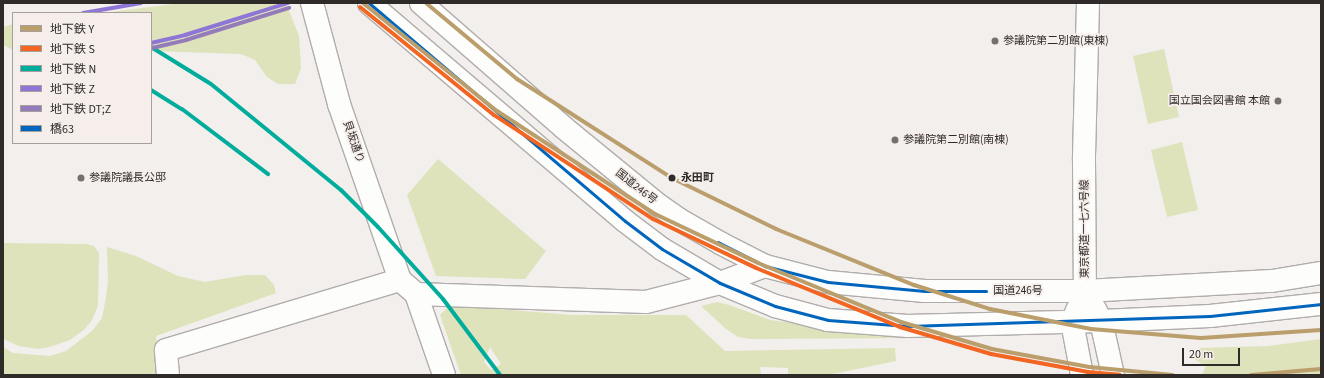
<!DOCTYPE html>
<meta charset="utf-8">
<style>
body{margin:0}
#map{position:relative;width:1324px;height:378px;overflow:hidden;background:#f3efed;font-family:"Source Sans 3","Noto Sans JP",sans-serif}
div>[style]{position:absolute}
.green>*{inset:0;background:#dee3bc}
.roads{filter:drop-shadow(1px 0 #b0adac) drop-shadow(-1px 0 #b0adac) drop-shadow(0 1px #b0adac) drop-shadow(0 -1px #b0adac)}
.minor>*{height:22px;margin:-11px;padding:0 11px;transform-origin:11px;border-radius:11px;background:#fdfdfc}
.tertiary>*{height:22px;margin:-11px;padding:0 11px;transform-origin:11px;border-radius:11px;background:#fdfdfc}
.secondary>*{height:22px;margin:-11px;padding:0 11px;transform-origin:11px;border-radius:11px;background:#fdfdfc}
.trunk>*{height:22px;margin:-11px;padding:0 11px;transform-origin:11px;border-radius:11px;background:#fdfdfc}
.bus-1>*{height:3px;margin:-1.5px;padding:0 1.5px;transform-origin:1.5px;border-radius:1.5px;background:#0065bd}
.metro-1>*{height:4px;margin:-2px;padding:0 2px;transform-origin:2px;border-radius:2px;background:#ba9e6c}
.metro-2>*{height:4px;margin:-2px;padding:0 2px;transform-origin:2px;border-radius:2px;background:#f26522}
.metro-3>*{height:4px;margin:-2px;padding:0 2px;transform-origin:2px;border-radius:2px;background:#00ac9b}
.metro-4>*{height:4px;margin:-2px;padding:0 2px;transform-origin:2px;border-radius:2px;background:#8f76d6}
.metro-5>*{height:4px;margin:-2px;padding:0 2px;transform-origin:2px;border-radius:2px;background:#937cb9}
.dots>*{width:11px;height:11px;translate:-50% -50%;box-sizing:border-box;border:2px solid #f6eeea;border-radius:50%}
span{translate:-50% -50%;white-space:nowrap;text-align:center;line-height:1.15;-webkit-text-stroke:3.5px #f6eeea;paint-order:stroke}
.poi-label{font-size:11px;color:#2e2b29}
.left{translate:0 -50%;text-align:left}
.right{translate:-100% -50%;text-align:right}
.street-label{font-size:11px;color:#2e2b29}
.stop-label{font-size:11px;color:#2e2b29;font-weight:700}
.frame{position:absolute;inset:0;border:4px solid #2e2b29;pointer-events:none}
.legend{position:absolute;left:12px;top:12px;width:140px;height:132px;box-sizing:border-box;background:#f6eeea;border:1px solid #a6a09d;margin:0;padding:5px 7px;list-style:none;font-size:12px;color:#2e2b29}
.legend li{display:flex;align-items:center;gap:8px;height:20px}
.legend b{width:20px;border:1px solid #a6a09d}
.scale{position:absolute;left:1182px;top:348px;width:58px;height:18px;box-sizing:border-box;border:2px solid #2e2b29;border-top:0;padding-left:5px;font-size:12px;line-height:14px;white-space:nowrap;color:#2e2b29;-webkit-text-stroke:3px #f6eeea;paint-order:stroke}
</style>
<div id="map">
<div class="green">
<i style="clip-path:polygon(181px 3px,286px 3px,299px 36px,301px 68px,295px 84px,278px 84px,267px 77px,255px 60px,241px 54px,151px 51px,151px 13px,103px 13px)"></i>
<i style="clip-path:polygon(13px 24px,13px 49px,11px 49px,3px 45px,3px 27px)"></i>
<i style="clip-path:polygon(1164px 49px,1179px 117px,1148px 124px,1133px 56px)"></i>
<i style="clip-path:polygon(1182px 142px,1198px 210px,1167px 217px,1151px 150px)"></i>
<i style="clip-path:polygon(438px 159px,546px 251px,525px 279px,436px 276px,407px 195px)"></i>
<i style="clip-path:polygon(3px 243px,87px 244px,94px 246px,99px 253px,98px 306px,92px 320px,85px 329px,70px 340px,50px 347px,38px 349px,19px 346px,3px 339px)"></i>
<i style="clip-path:polygon(107px 247px,136px 256px,178px 276px,205px 282px,246px 275px,265px 275px,274px 285px,276px 293px,156px 336px,159px 375px,3px 375px,3px 347px,13px 353px,50px 356px,66px 351px,92px 331px,102px 318px,106px 297px,108px 282px)"></i>
<i style="clip-path:polygon(717px 302px,729px 305px,770px 320px,881px 335px,920px 334px,920px 338px,750px 339px,738px 337px,726px 329px,701px 306px)"></i>
<i style="clip-path:polygon(evenodd,450px 305px,572px 315px,686px 315px,725px 351px,895px 348px,896px 361px,828px 375px,788px 375px,788px 368px,760px 367px,761px 375px,461px 375px,440px 315px,450px 305px,490px 347px,501px 364px,491px 370px,484px 362px,490px 347px)"></i>
<i style="clip-path:polygon(1321px 339px,1321px 375px,1202px 375px,1206px 366px,1192px 358px,1200px 348px,1268px 346px)"></i>
</div>
<div class="roads">
<div class="minor">
<i style="left:416px;top:294px;width:230px;rotate:2deg"></i>
<i style="left:646px;top:302px;width:76px;rotate:-14.4deg"></i>
<i style="left:720px;top:283px;width:48px;rotate:-20.7deg"></i>
<i style="left:168px;top:375px;width:25px;rotate:-95deg"></i>
<i style="left:166px;top:350px;width:244px;rotate:-16.7deg"></i>
<i style="left:400px;top:280px;width:21px;rotate:41deg"></i>
<i style="left:416px;top:294px;width:86px;rotate:70.9deg"></i>
</div>
<div class="tertiary">
<i style="left:312px;top:3px;width:105px;rotate:75deg"></i>
<i style="left:339px;top:104px;width:186px;rotate:70.9deg"></i>
</div>
<div class="secondary">
<i style="left:1088px;top:3px;width:157px;rotate:91.5deg"></i>
<i style="left:1084px;top:160px;width:131px;rotate:89.6deg"></i>
<i style="left:1085px;top:291px;width:187px;rotate:-3.1deg"></i>
<i style="left:1272px;top:281px;width:50px;rotate:-9.3deg"></i>
<i style="left:1101px;top:321px;width:109px;rotate:-2.6deg"></i>
<i style="left:1210px;top:316px;width:112px;rotate:-6.2deg"></i>
</div>
<div class="trunk">
<i style="left:369px;top:3px;width:336px;rotate:40.4deg"></i>
<i style="left:625px;top:221px;width:46px;rotate:37.1deg"></i>
<i style="left:662px;top:249px;width:67px;rotate:30.4deg"></i>
<i style="left:720px;top:283px;width:60px;rotate:22.7deg"></i>
<i style="left:775px;top:306px;width:55px;rotate:14.8deg"></i>
<i style="left:828px;top:320px;width:80px;rotate:4.3deg"></i>
<i style="left:908px;top:326px;width:193px;rotate:-1.5deg"></i>
<i style="left:421px;top:3px;width:189px;rotate:41.1deg"></i>
<i style="left:563px;top:127px;width:122px;rotate:39.3deg"></i>
<i style="left:657px;top:204px;width:28px;rotate:35deg"></i>
<i style="left:680px;top:220px;width:48px;rotate:29.7deg"></i>
<i style="left:722px;top:244px;width:48px;rotate:27.1deg"></i>
<i style="left:765px;top:266px;width:65px;rotate:14.3deg"></i>
<i style="left:828px;top:282px;width:97px;rotate:5.3deg"></i>
<i style="left:925px;top:291px;width:160px"></i>
<i style="left:1078px;top:308px;width:15px;rotate:113deg"></i>
<i style="left:1072px;top:322px;width:54px;rotate:79.3deg"></i>
<i style="left:1095px;top:309px;width:13px;rotate:63deg"></i>
<i style="left:1101px;top:321px;width:55px;rotate:77.5deg"></i>
</div>
</div>
<div class="bus-1">
<i style="left:369px;top:3px;width:336px;rotate:40.4deg"></i>
<i style="left:625px;top:221px;width:46px;rotate:37.1deg"></i>
<i style="left:662px;top:249px;width:67px;rotate:30.4deg"></i>
<i style="left:720px;top:283px;width:60px;rotate:22.7deg"></i>
<i style="left:775px;top:306px;width:55px;rotate:14.8deg"></i>
<i style="left:828px;top:320px;width:80px;rotate:4.3deg"></i>
<i style="left:908px;top:326px;width:302px;rotate:-1.9deg"></i>
<i style="left:1210px;top:316px;width:112px;rotate:-6.2deg"></i>
<i style="left:718px;top:242px;width:53px;rotate:27.1deg"></i>
<i style="left:765px;top:266px;width:65px;rotate:14.3deg"></i>
<i style="left:828px;top:282px;width:97px;rotate:5.3deg"></i>
<i style="left:925px;top:291px;width:61px"></i>
</div>
<div class="metro-1">
<i style="left:363px;top:3px;width:172px;rotate:38.9deg"></i>
<i style="left:497px;top:111px;width:189px;rotate:33.1deg"></i>
<i style="left:655px;top:214px;width:114px;rotate:25.4deg"></i>
<i style="left:758px;top:263px;width:155px;rotate:22.4deg"></i>
<i style="left:901px;top:322px;width:95px;rotate:16.5deg"></i>
<i style="left:992px;top:349px;width:99px;rotate:10.5deg"></i>
<i style="left:1089px;top:367px;width:84px;rotate:5.4deg"></i>
<i style="left:426px;top:3px;width:119px;rotate:39.9deg"></i>
<i style="left:517px;top:79px;width:184px;rotate:32.6deg"></i>
<i style="left:672px;top:178px;width:116px;rotate:26.1deg"></i>
<i style="left:776px;top:229px;width:149px;rotate:22.1deg"></i>
<i style="left:914px;top:285px;width:80px;rotate:17.5deg"></i>
<i style="left:990px;top:309px;width:103px;rotate:11.2deg"></i>
<i style="left:1091px;top:329px;width:110px;rotate:4.7deg"></i>
<i style="left:1201px;top:338px;width:120px;rotate:-3.8deg"></i>
<i style="left:1251px;top:375px;width:70px;rotate:-4.9deg"></i>
</div>
<div class="metro-2">
<i style="left:360px;top:7px;width:172px;rotate:38.9deg"></i>
<i style="left:494px;top:115px;width:190px;rotate:33.2deg"></i>
<i style="left:653px;top:219px;width:114px;rotate:25.4deg"></i>
<i style="left:756px;top:268px;width:156px;rotate:22.3deg"></i>
<i style="left:900px;top:327px;width:95px;rotate:16.5deg"></i>
<i style="left:991px;top:354px;width:99px;rotate:10.5deg"></i>
<i style="left:1088px;top:372px;width:32px;rotate:5deg"></i>
</div>
<div class="metro-3">
<i style="left:151px;top:47px;width:70px;rotate:31.7deg"></i>
<i style="left:211px;top:84px;width:168px;rotate:39.2deg"></i>
<i style="left:341px;top:190px;width:52px;rotate:45deg"></i>
<i style="left:378px;top:227px;width:97px;rotate:47.9deg"></i>
<i style="left:443px;top:299px;width:95px;rotate:53.1deg"></i>
<i style="left:151px;top:90px;width:36px;rotate:32deg"></i>
<i style="left:182px;top:109px;width:108px;rotate:37.1deg"></i>
</div>
<div class="metro-4">
<i style="left:83px;top:13px;width:59px;rotate:-9.8deg"></i>
<i style="left:151px;top:43px;width:35px;rotate:-13deg"></i>
<i style="left:185px;top:35px;width:108px;rotate:-17.3deg"></i>
</div>
<div class="metro-5">
<i style="left:152px;top:48px;width:35px;rotate:-13deg"></i>
<i style="left:186px;top:40px;width:108px;rotate:-17.3deg"></i>
</div>
<div class="dots">
<i style="left:995px;top:41px;background:#73706e"></i>
<i style="left:1278px;top:101px;background:#73706e"></i>
<i style="left:895px;top:140px;background:#73706e"></i>
<i style="left:81px;top:178px;background:#73706e"></i>
<i style="left:672px;top:178px;background:#2e2b29"></i>
</div>
<div class="poi-label">
<span class="left" style="left:1003px;top:41px">参議院第二別館(東棟)</span>
<span class="right" style="left:1270px;top:101px">国立国会図書館 本館</span>
<span class="left" style="left:903px;top:140px">参議院第二別館(南棟)</span>
<span class="left" style="left:89px;top:178px">参議院議長公邸</span>
</div>
<div class="street-label">
<span style="left:353px;top:142px;rotate:71deg">貝坂通り</span>
<span style="left:636px;top:187px;rotate:38deg">国道246号</span>
<span style="left:1085px;top:229px;rotate:-90deg">東京都道一七六号線</span>
<span style="left:1018px;top:291px">国道246号</span>
</div>
<div class="stop-label">
<span class="left" style="left:681px;top:178px">永田町</span>
</div>
<div class="frame"></div>
<ul class="legend">
<li><b style="height:5px;background:#ba9e6c"></b>地下鉄 Y</li>
<li><b style="height:5px;background:#f26522"></b>地下鉄 S</li>
<li><b style="height:5px;background:#00ac9b"></b>地下鉄 N</li>
<li><b style="height:5px;background:#8f76d6"></b>地下鉄 Z</li>
<li><b style="height:5px;background:#937cb9"></b>地下鉄 DT;Z</li>
<li><b style="height:5px;background:#0065bd"></b>橋63</li>
</ul>
<div class="scale">20 m</div>
</div>
